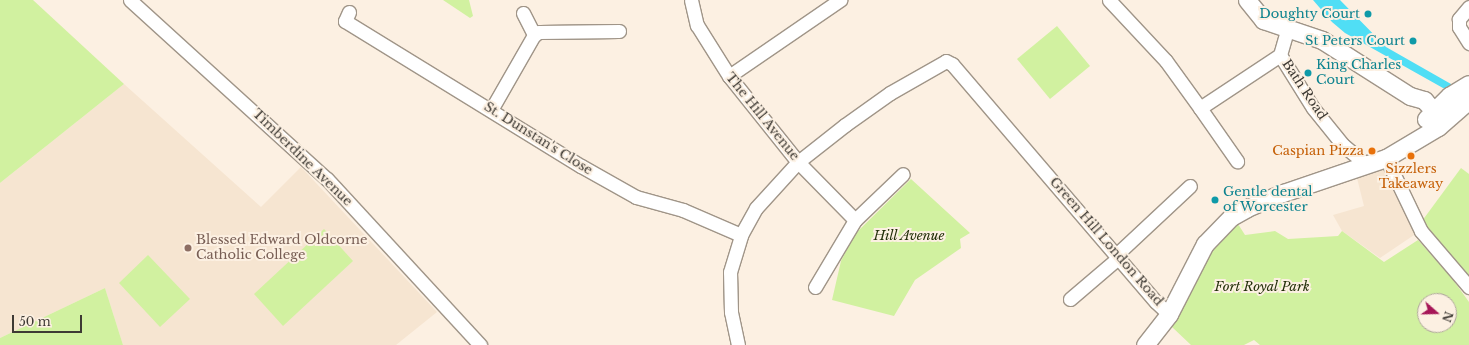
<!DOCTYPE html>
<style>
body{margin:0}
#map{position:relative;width:1469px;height:345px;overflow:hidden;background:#fcf0e2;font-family:"Libre Baskerville",serif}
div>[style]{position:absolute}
.built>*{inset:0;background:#f6e5d1}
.green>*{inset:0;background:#d1f1a0}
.water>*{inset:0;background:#50def5}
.roads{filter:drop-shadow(1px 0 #a09588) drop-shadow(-1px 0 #a09588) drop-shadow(0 1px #a09588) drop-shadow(0 -1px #a09588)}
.minor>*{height:13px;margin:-6.5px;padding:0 6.5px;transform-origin:6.5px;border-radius:6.5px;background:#fff}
.major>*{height:17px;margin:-8.5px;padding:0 8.5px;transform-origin:8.5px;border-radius:8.5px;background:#fff}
.dots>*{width:11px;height:11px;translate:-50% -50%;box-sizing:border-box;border:2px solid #fcf0e2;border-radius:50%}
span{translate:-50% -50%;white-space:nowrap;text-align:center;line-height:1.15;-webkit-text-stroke:4px #fcf0e2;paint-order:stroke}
.culture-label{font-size:13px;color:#0d838f}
.right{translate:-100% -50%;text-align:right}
.left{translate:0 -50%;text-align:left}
.street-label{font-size:13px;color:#3e3a34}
.food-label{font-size:13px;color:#c56008}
.park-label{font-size:13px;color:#222f09;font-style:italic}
.education-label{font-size:13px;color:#785e54}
.north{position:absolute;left:1417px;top:293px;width:40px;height:40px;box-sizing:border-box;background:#fcf0e2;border:1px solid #b0a79c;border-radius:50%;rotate:110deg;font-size:11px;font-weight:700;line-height:16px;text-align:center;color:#3e3a34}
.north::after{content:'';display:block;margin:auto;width:14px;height:18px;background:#a61657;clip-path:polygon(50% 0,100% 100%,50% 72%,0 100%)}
.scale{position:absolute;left:12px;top:315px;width:70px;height:18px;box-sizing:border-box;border:2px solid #3e3a34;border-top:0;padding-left:5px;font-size:12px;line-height:14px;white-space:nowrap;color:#3e3a34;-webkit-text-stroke:3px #fcf0e2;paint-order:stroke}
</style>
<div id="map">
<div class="built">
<i style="clip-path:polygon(124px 84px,261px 207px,301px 167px,437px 312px,396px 345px,123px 345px,105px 288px,0 338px,0 183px)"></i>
<i style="clip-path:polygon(1386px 165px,1417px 233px,1380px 258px,1342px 231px,1333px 215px,1364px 206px,1356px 174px)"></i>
</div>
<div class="green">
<i style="clip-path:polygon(0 0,33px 0,124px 84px,0 183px)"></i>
<i style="clip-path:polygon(443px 0,469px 0,473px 16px,470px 18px)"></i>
<i style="clip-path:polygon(1057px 26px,1090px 66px,1050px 99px,1017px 59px)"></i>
<i style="clip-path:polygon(1461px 168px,1469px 174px,1469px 278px,1422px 221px)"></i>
<i style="clip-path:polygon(911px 179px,970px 233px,960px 239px,961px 248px,915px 280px,894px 316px,832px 300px,841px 261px,855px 234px)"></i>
<i style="clip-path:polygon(evenodd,1238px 224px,1245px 235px,1275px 231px,1288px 239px,1338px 236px,1342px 231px,1384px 262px,1418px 240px,1451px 277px,1469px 302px,1469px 345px,1260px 345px,1254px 340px,1244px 345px,1191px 345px,1172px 327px,1215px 245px,1238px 224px,1425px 301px,1449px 301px,1449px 325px,1425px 325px,1425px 301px)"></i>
<i style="clip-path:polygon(324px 229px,353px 261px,283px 326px,254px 294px)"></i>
<i style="clip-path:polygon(148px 255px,190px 299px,160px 327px,119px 283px)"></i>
<i style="clip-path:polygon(105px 288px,123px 345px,0 345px,0 338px)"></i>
</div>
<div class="water">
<i style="clip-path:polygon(1313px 0,1340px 0,1386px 47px,1451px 84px,1463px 94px,1443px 88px,1345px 33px,1332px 22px)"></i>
</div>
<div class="roads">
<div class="minor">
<i style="left:130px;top:0;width:266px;rotate:42.3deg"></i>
<i style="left:327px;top:179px;width:226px;rotate:47.3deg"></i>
<i style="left:691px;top:0;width:26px;rotate:77deg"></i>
<i style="left:697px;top:25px;width:60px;rotate:57.9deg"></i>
<i style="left:729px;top:76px;width:110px;rotate:51.3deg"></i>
<i style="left:798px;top:162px;width:81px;rotate:45.5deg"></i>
<i style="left:855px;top:220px;width:78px;rotate:120.8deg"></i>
<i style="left:1109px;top:0;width:83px;rotate:46.9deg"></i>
<i style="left:1166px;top:61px;width:58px;rotate:54.1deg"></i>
<i style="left:1200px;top:108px;width:96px;rotate:-33.5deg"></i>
<i style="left:1469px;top:7px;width:16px;rotate:130deg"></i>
<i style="left:1459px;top:19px;width:8px;rotate:90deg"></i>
<i style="left:1459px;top:27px;width:19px;rotate:58deg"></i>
<i style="left:349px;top:12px;width:10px;rotate:114deg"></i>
<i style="left:345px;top:21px;width:277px;rotate:31.6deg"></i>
<i style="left:581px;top:166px;width:63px;rotate:29.4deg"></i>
<i style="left:636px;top:197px;width:49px;rotate:15.5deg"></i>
<i style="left:683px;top:210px;width:63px;rotate:23.3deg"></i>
<i style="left:523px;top:13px;width:25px;rotate:63deg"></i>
<i style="left:1280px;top:55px;width:62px;rotate:58.1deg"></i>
<i style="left:1313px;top:108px;width:48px;rotate:51deg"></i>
<i style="left:1343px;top:145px;width:30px;rotate:40deg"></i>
<i style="left:1280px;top:55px;width:26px;rotate:-74deg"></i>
<i style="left:729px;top:76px;width:135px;rotate:-34.4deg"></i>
<i style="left:1200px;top:108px;width:65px;rotate:55.1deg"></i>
<i style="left:491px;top:110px;width:86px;rotate:-60.2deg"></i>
<i style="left:534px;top:35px;width:6px;rotate:-31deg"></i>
<i style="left:539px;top:32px;width:80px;rotate:-0.7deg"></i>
<i style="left:1386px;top:158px;width:81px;rotate:64.4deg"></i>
<i style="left:1421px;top:231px;width:74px;rotate:49.4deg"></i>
<i style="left:855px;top:220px;width:66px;rotate:-43.8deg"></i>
<i style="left:1116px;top:255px;width:101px;rotate:-43deg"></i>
<i style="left:1070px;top:299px;width:63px;rotate:-40.5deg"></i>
<i style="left:738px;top:345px;width:34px;rotate:-102deg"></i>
<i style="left:731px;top:312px;width:40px;rotate:-91.4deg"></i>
<i style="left:730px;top:272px;width:39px;rotate:-73deg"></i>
<i style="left:741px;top:235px;width:31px;rotate:-61deg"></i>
<i style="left:756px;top:208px;width:62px;rotate:-47.6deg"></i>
<i style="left:798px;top:162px;width:60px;rotate:-38.2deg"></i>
<i style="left:845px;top:125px;width:55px;rotate:-35.4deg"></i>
<i style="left:890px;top:93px;width:64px;rotate:-29.7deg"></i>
<i style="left:946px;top:61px;width:7px;rotate:27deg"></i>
<i style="left:952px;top:64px;width:313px;rotate:49.4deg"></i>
<i style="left:1156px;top:302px;width:18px;rotate:43deg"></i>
</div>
<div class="major">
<i style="left:1247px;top:0;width:26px;rotate:51deg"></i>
<i style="left:1263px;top:20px;width:62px;rotate:18.7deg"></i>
<i style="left:1322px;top:40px;width:104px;rotate:32.5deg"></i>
<i style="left:1410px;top:96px;width:15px;rotate:16deg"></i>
<i style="left:1424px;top:100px;width:15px;rotate:48deg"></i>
<i style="left:1434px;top:111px;width:11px;rotate:80deg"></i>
<i style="left:1436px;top:122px;width:8px;rotate:113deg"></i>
<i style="left:1426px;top:119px;width:33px;rotate:-45deg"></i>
<i style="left:1449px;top:96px;width:23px;rotate:-31deg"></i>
<i style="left:1145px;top:345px;width:39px;rotate:-52deg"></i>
<i style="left:1169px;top:314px;width:79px;rotate:-62.8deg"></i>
<i style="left:1205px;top:244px;width:37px;rotate:-46deg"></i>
<i style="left:1231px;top:217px;width:18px;rotate:-29deg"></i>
<i style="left:1247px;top:208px;width:39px;rotate:-23deg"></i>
<i style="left:1283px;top:193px;width:109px;rotate:-18.8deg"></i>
<i style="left:1386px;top:158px;width:61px;rotate:-30.8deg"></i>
<i style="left:1438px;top:127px;width:41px;rotate:-41.1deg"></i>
</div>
</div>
<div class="dots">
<i style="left:1368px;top:14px;background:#0f9aa8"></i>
<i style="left:1413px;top:41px;background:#0f9aa8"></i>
<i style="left:1308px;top:73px;background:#0f9aa8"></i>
<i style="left:1372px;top:151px;background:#e8710a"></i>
<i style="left:1411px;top:156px;background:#e8710a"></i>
<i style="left:1215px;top:200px;background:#0f9aa8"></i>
<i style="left:188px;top:248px;background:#8d6e63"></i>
</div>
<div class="culture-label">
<span class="right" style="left:1360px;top:14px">Doughty Court</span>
<span class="right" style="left:1405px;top:41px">St Peters Court</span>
<span class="left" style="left:1316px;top:73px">King Charles<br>Court</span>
<span class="left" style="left:1223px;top:200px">Gentle dental<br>of Worcester</span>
</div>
<div class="street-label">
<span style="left:1304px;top:90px;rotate:56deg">Bath Road</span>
<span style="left:762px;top:117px;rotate:51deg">The Hill Avenue</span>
<span style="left:538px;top:139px;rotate:32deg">St. Dunstan's Close</span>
<span style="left:302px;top:158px;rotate:44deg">Timberdine Avenue</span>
<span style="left:1106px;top:242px;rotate:49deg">Green Hill London Road</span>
</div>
<div class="food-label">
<span class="right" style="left:1364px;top:151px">Caspian Pizza</span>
<span style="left:1411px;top:177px">Sizzlers<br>Takeaway</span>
</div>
<div class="park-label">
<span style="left:909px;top:236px">Hill Avenue</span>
<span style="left:1262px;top:287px">Fort Royal Park</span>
</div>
<div class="education-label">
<span class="left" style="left:196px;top:248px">Blessed Edward Oldcorne<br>Catholic College</span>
</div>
<div class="north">N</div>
<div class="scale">50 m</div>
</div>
